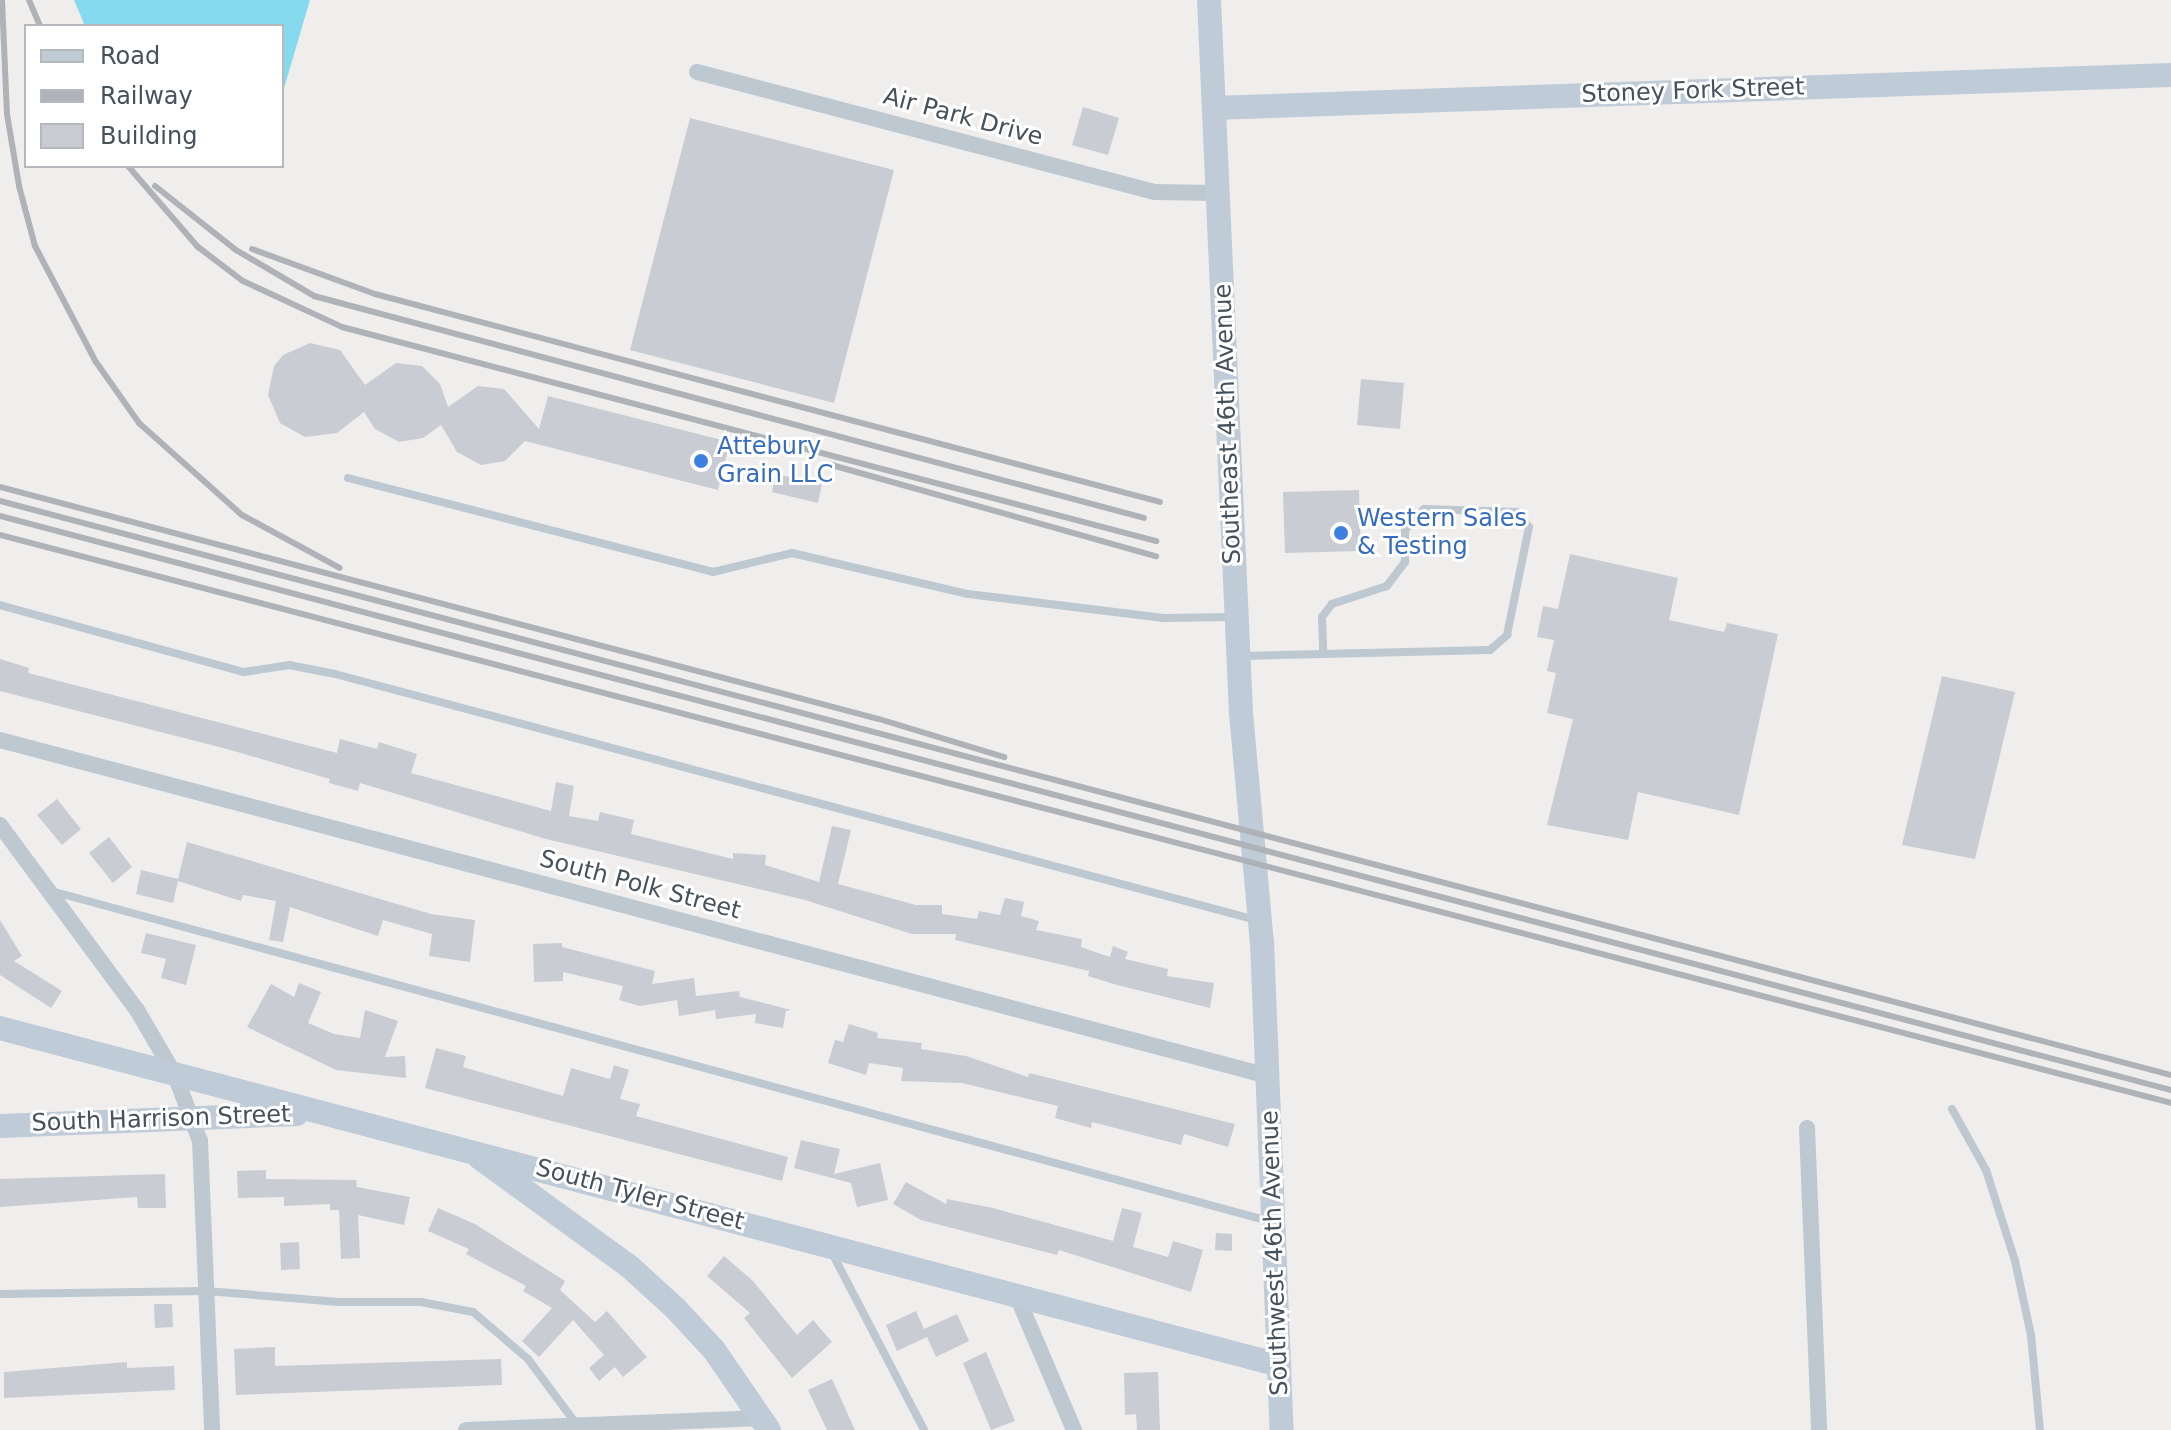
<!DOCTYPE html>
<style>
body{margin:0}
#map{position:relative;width:2171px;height:1430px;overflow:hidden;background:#f0eded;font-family:"DejaVu Sans",sans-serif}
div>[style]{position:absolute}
.water>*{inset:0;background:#85daee}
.building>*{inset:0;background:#caccd3}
.lane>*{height:8px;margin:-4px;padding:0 4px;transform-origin:4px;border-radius:4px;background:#bdc8d0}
.street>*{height:16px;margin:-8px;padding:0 8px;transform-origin:8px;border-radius:8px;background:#bdc8d0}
.secondary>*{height:24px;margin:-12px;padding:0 12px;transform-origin:12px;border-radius:12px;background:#bfcbd7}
.rail>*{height:6px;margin:-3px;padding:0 3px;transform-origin:3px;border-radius:3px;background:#afb3b8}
.dots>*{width:22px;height:22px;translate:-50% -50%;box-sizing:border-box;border:4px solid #fff;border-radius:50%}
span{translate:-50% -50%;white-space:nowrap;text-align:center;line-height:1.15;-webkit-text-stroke:6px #fff;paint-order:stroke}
.street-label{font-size:24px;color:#45515b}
.shop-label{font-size:24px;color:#366cbe}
.left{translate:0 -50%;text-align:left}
.legend{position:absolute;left:24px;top:24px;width:260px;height:144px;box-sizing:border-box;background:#fff;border:2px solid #b5b9bd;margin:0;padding:10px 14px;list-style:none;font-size:24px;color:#45515b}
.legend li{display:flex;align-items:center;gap:16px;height:40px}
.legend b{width:40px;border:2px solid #b5b9bd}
</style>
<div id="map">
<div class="water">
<i style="clip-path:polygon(74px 0,310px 0,282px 95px,282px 26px,85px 26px)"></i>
</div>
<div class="building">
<i style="clip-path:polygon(1083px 107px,1119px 118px,1108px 155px,1072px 145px)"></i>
<i style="clip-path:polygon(690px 118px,894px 170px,834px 403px,630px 350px)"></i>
<i style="clip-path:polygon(310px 343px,340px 350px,365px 385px,396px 363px,422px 366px,440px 384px,448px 407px,478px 386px,504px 389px,539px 429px,548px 396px,730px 442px,718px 490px,525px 441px,505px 461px,481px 465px,457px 452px,441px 425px,423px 438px,399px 442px,375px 429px,364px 412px,337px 433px,305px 437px,280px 423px,268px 395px,274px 366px,283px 355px)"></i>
<i style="clip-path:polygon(1361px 379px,1404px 383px,1400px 429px,1357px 425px)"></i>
<i style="clip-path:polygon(776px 474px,822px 484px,818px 503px,772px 492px)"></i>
<i style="clip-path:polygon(1359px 490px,1361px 551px,1285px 553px,1283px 492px)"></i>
<i style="clip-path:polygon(1570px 554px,1678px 578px,1669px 620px,1724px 632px,1727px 623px,1778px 634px,1739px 815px,1638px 792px,1628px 840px,1547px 825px,1573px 719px,1547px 713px,1556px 673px,1547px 671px,1554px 640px,1537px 637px,1543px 606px,1558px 609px)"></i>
<i style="clip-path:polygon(0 659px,29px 668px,28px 673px,337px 753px,340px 739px,377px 749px,379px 742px,417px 754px,411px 773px,551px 811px,556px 782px,574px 786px,569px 816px,598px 821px,600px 812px,634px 820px,631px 834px,733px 859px,733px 853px,766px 855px,765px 865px,819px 882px,832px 826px,851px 830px,838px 884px,916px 905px,942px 905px,942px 914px,977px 919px,979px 911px,1000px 915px,1005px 898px,1024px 902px,1021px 916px,1039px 921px,1036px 930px,1082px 939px,1081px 947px,1110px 957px,1113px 946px,1128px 952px,1125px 959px,1168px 969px,1167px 976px,1214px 983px,1210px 1008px,1117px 985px,1088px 976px,1089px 971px,955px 940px,956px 934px,912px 934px,805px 900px,546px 839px,360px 783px,358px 791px,329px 783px,330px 779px,227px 749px,0 691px)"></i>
<i style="clip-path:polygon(1942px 676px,2015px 692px,1975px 859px,1902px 845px)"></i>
<i style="clip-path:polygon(57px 799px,81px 829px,62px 845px,37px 815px)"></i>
<i style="clip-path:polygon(109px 837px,132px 867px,113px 883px,89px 853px)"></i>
<i style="clip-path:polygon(187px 842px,431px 914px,475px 920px,470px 962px,429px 956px,432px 934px,383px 920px,378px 936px,290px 907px,283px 942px,269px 940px,276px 901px,243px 895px,241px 901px,178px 881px,173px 903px,136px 894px,141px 870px,178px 879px)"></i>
<i style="clip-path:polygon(0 920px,22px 956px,14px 961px,62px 991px,51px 1008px,0 975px)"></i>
<i style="clip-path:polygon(146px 933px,196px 945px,186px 985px,161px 978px,166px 959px,141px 953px)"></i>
<i style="clip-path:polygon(562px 943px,562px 947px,655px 971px,652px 984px,694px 978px,696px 996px,739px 991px,740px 997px,791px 1010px,786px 1011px,783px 1028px,755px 1023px,756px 1014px,716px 1019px,715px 1010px,679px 1016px,677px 1000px,640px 1006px,619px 1000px,623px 986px,563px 972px,563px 981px,534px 982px,533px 944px)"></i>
<i style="clip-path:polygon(299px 983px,321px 992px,308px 1023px,334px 1034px,360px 1038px,365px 1010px,398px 1021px,385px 1057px,405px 1056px,406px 1078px,336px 1070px,247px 1027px,271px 984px,294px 997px)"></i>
<i style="clip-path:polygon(849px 1024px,878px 1033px,877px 1038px,922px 1043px,921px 1049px,966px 1056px,1028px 1077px,1029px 1073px,1235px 1124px,1228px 1147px,1184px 1134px,1181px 1145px,1092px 1122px,1091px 1128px,1055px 1118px,1058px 1106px,962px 1083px,901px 1081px,903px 1068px,869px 1063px,866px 1075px,828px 1063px,835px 1040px,843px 1042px)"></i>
<i style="clip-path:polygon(436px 1048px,466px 1056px,463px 1067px,563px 1096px,571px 1068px,610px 1079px,614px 1065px,629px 1070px,620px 1099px,640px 1104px,636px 1116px,788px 1157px,782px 1181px,425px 1088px)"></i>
<i style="clip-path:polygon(801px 1140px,840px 1149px,834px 1174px,880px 1163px,888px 1200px,857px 1207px,851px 1183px,794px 1168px)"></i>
<i style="clip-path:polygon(266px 1170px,266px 1179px,356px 1180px,357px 1187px,410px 1197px,404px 1225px,358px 1215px,360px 1258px,341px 1259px,339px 1210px,330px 1210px,330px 1204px,284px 1206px,284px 1197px,238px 1198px,237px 1171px)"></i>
<i style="clip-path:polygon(165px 1174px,166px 1208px,138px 1208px,137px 1197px,0 1207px,0 1179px)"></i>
<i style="clip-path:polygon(906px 1182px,946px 1204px,947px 1199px,993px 1208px,1113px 1241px,1122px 1208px,1142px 1213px,1133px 1247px,1168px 1257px,1173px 1241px,1203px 1250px,1191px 1292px,1059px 1250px,1057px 1255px,921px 1220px,893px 1204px)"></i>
<i style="clip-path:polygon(438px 1208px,475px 1224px,565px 1281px,560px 1290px,595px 1322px,607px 1311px,647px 1357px,623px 1377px,615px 1367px,599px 1381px,589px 1368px,604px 1355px,573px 1320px,539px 1357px,522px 1341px,552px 1308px,523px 1291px,526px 1286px,466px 1254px,469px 1249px,428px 1231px)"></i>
<i style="clip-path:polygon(1216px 1233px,1232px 1234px,1232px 1251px,1215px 1250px)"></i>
<i style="clip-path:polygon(299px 1242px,300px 1269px,281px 1270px,280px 1243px)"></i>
<i style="clip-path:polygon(724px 1256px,753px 1281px,797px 1335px,813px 1320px,832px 1342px,792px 1378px,744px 1318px,750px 1313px,707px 1276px)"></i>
<i style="clip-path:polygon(154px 1304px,172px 1304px,173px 1327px,155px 1328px)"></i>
<i style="clip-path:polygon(916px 1311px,924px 1329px,957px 1314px,969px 1341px,936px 1357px,927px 1337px,897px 1351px,886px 1325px)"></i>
<i style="clip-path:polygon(275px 1347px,275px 1366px,501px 1359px,502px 1385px,236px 1395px,234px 1349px)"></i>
<i style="clip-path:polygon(986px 1352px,1015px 1421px,991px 1430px,963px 1363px)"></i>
<i style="clip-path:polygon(127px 1362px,127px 1368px,174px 1366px,175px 1390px,4px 1398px,4px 1372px)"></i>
<i style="clip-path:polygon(1158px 1372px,1160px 1430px,1137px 1430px,1136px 1414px,1125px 1415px,1124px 1373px)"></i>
<i style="clip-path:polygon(832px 1379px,855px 1430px,827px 1430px,808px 1390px)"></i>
</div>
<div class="lane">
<i style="left:348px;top:478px;width:377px;rotate:14.4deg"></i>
<i style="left:713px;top:572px;width:81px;rotate:-13.5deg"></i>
<i style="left:792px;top:553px;width:181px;rotate:13.1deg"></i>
<i style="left:968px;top:594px;width:197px;rotate:7deg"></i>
<i style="left:1164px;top:618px;width:70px;rotate:-0.8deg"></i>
<i style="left:0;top:605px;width:253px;rotate:15.4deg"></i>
<i style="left:244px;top:672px;width:46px;rotate:-8.8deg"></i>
<i style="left:289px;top:665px;width:47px;rotate:11.1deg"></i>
<i style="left:335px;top:674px;width:953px;rotate:14.95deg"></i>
<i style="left:1243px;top:656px;width:80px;rotate:-1.4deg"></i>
<i style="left:1323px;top:654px;width:167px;rotate:-1.4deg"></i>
<i style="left:1490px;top:650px;width:23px;rotate:-41deg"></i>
<i style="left:1507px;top:635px;width:110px;rotate:-78.5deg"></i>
<i style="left:1529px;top:527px;width:19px;rotate:-129deg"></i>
<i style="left:1517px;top:512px;width:93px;rotate:-178.2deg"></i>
<i style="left:1424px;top:509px;width:28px;rotate:132deg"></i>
<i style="left:1405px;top:530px;width:32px;rotate:90deg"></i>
<i style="left:1405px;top:562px;width:30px;rotate:127deg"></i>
<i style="left:1387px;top:586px;width:58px;rotate:161.9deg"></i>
<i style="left:1332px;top:604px;width:16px;rotate:128deg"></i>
<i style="left:1322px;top:617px;width:37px;rotate:88deg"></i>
<i style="left:51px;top:891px;width:1262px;rotate:15.16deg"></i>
<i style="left:1952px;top:1109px;width:70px;rotate:60.9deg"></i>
<i style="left:1986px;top:1170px;width:96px;rotate:72.3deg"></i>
<i style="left:2015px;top:1261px;width:76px;rotate:77.8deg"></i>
<i style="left:2031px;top:1335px;width:95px;rotate:84.6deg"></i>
<i style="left:832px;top:1253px;width:199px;rotate:62.5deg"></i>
<i style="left:0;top:1294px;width:206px;rotate:-0.8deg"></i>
<i style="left:206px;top:1291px;width:133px;rotate:4.7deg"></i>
<i style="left:339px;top:1302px;width:82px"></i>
<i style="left:421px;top:1302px;width:53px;rotate:10.9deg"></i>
<i style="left:473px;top:1312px;width:72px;rotate:40.5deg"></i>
<i style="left:528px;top:1359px;width:82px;rotate:53.4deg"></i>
</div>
<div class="street">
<i style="left:697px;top:72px;width:473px;rotate:14.7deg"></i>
<i style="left:1155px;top:192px;width:63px;rotate:0.9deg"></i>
<i style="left:0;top:740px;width:1312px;rotate:14.84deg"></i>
<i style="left:0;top:825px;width:230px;rotate:53.5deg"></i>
<i style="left:137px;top:1010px;width:75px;rotate:59.7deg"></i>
<i style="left:175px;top:1075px;width:71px;rotate:69.3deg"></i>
<i style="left:200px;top:1141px;width:289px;rotate:87.6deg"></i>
<i style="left:1807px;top:1128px;width:302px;rotate:87.7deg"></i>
<i style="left:1016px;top:1294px;width:148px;rotate:66.9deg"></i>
<i style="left:466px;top:1430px;width:297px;rotate:-2.3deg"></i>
</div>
<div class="secondary">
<i style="left:1209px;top:0;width:714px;rotate:87.43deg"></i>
<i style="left:1241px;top:713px;width:230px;rotate:84.8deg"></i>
<i style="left:1262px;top:942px;width:488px;rotate:87.7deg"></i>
<i style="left:1214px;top:108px;width:958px;rotate:-1.97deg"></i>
<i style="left:0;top:1028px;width:1323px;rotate:14.76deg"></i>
<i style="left:0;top:1126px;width:297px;rotate:-2.3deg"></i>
<i style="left:480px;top:1158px;width:185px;rotate:36deg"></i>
<i style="left:630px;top:1267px;width:61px;rotate:42.3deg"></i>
<i style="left:675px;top:1308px;width:57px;rotate:47.1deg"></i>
<i style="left:714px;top:1350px;width:97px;rotate:55.5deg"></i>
</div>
<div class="rail">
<i style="left:2px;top:0;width:114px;rotate:87.5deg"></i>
<i style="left:7px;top:114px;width:73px;rotate:80.5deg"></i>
<i style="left:19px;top:186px;width:62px;rotate:75.1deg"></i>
<i style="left:35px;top:246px;width:131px;rotate:62.3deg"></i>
<i style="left:96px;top:362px;width:75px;rotate:54.8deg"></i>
<i style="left:139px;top:423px;width:138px;rotate:41.8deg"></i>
<i style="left:242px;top:515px;width:111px;rotate:28.4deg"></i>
<i style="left:29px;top:0;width:28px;rotate:67deg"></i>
<i style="left:128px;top:166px;width:107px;rotate:49.2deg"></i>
<i style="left:198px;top:247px;width:56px;rotate:37.1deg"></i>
<i style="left:243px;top:281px;width:109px;rotate:24.9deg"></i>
<i style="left:342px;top:327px;width:842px;rotate:14.73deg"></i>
<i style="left:155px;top:186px;width:103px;rotate:38.3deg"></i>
<i style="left:236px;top:250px;width:91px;rotate:30.5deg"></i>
<i style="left:314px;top:296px;width:859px;rotate:14.97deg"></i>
<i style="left:252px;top:249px;width:131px;rotate:20.1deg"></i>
<i style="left:375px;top:294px;width:812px;rotate:14.84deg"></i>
<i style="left:828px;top:464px;width:341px;rotate:15.7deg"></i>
<i style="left:0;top:487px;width:909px;rotate:14.79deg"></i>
<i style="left:879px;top:719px;width:131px;rotate:16.9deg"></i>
<i style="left:0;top:501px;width:2246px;rotate:14.81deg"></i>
<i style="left:0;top:516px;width:2246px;rotate:14.81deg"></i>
<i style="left:0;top:535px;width:2244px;rotate:14.66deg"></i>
</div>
<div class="dots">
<i style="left:701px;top:461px;background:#3f7fe0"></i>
<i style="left:1341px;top:533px;background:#3f7fe0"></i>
</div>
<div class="street-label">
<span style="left:1693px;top:91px;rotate:-2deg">Stoney Fork Street</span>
<span style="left:963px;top:117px;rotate:15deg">Air Park Drive</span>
<span style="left:1228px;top:424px;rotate:-92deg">Southeast 46th Avenue</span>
<span style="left:640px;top:885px;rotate:15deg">South Polk Street</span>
<span style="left:161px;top:1119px;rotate:-2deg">South Harrison Street</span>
<span style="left:640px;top:1195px;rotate:15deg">South Tyler Street</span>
<span style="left:1275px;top:1253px;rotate:-92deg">Southwest 46th Avenue</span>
</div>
<div class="shop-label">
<span class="left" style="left:717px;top:461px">Attebury<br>Grain LLC</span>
<span class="left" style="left:1357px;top:533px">Western Sales<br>&amp; Testing</span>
</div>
<ul class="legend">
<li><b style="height:10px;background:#bfcbd7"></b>Road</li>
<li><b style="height:10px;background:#afb3b8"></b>Railway</li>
<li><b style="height:22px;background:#caccd3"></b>Building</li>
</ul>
</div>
